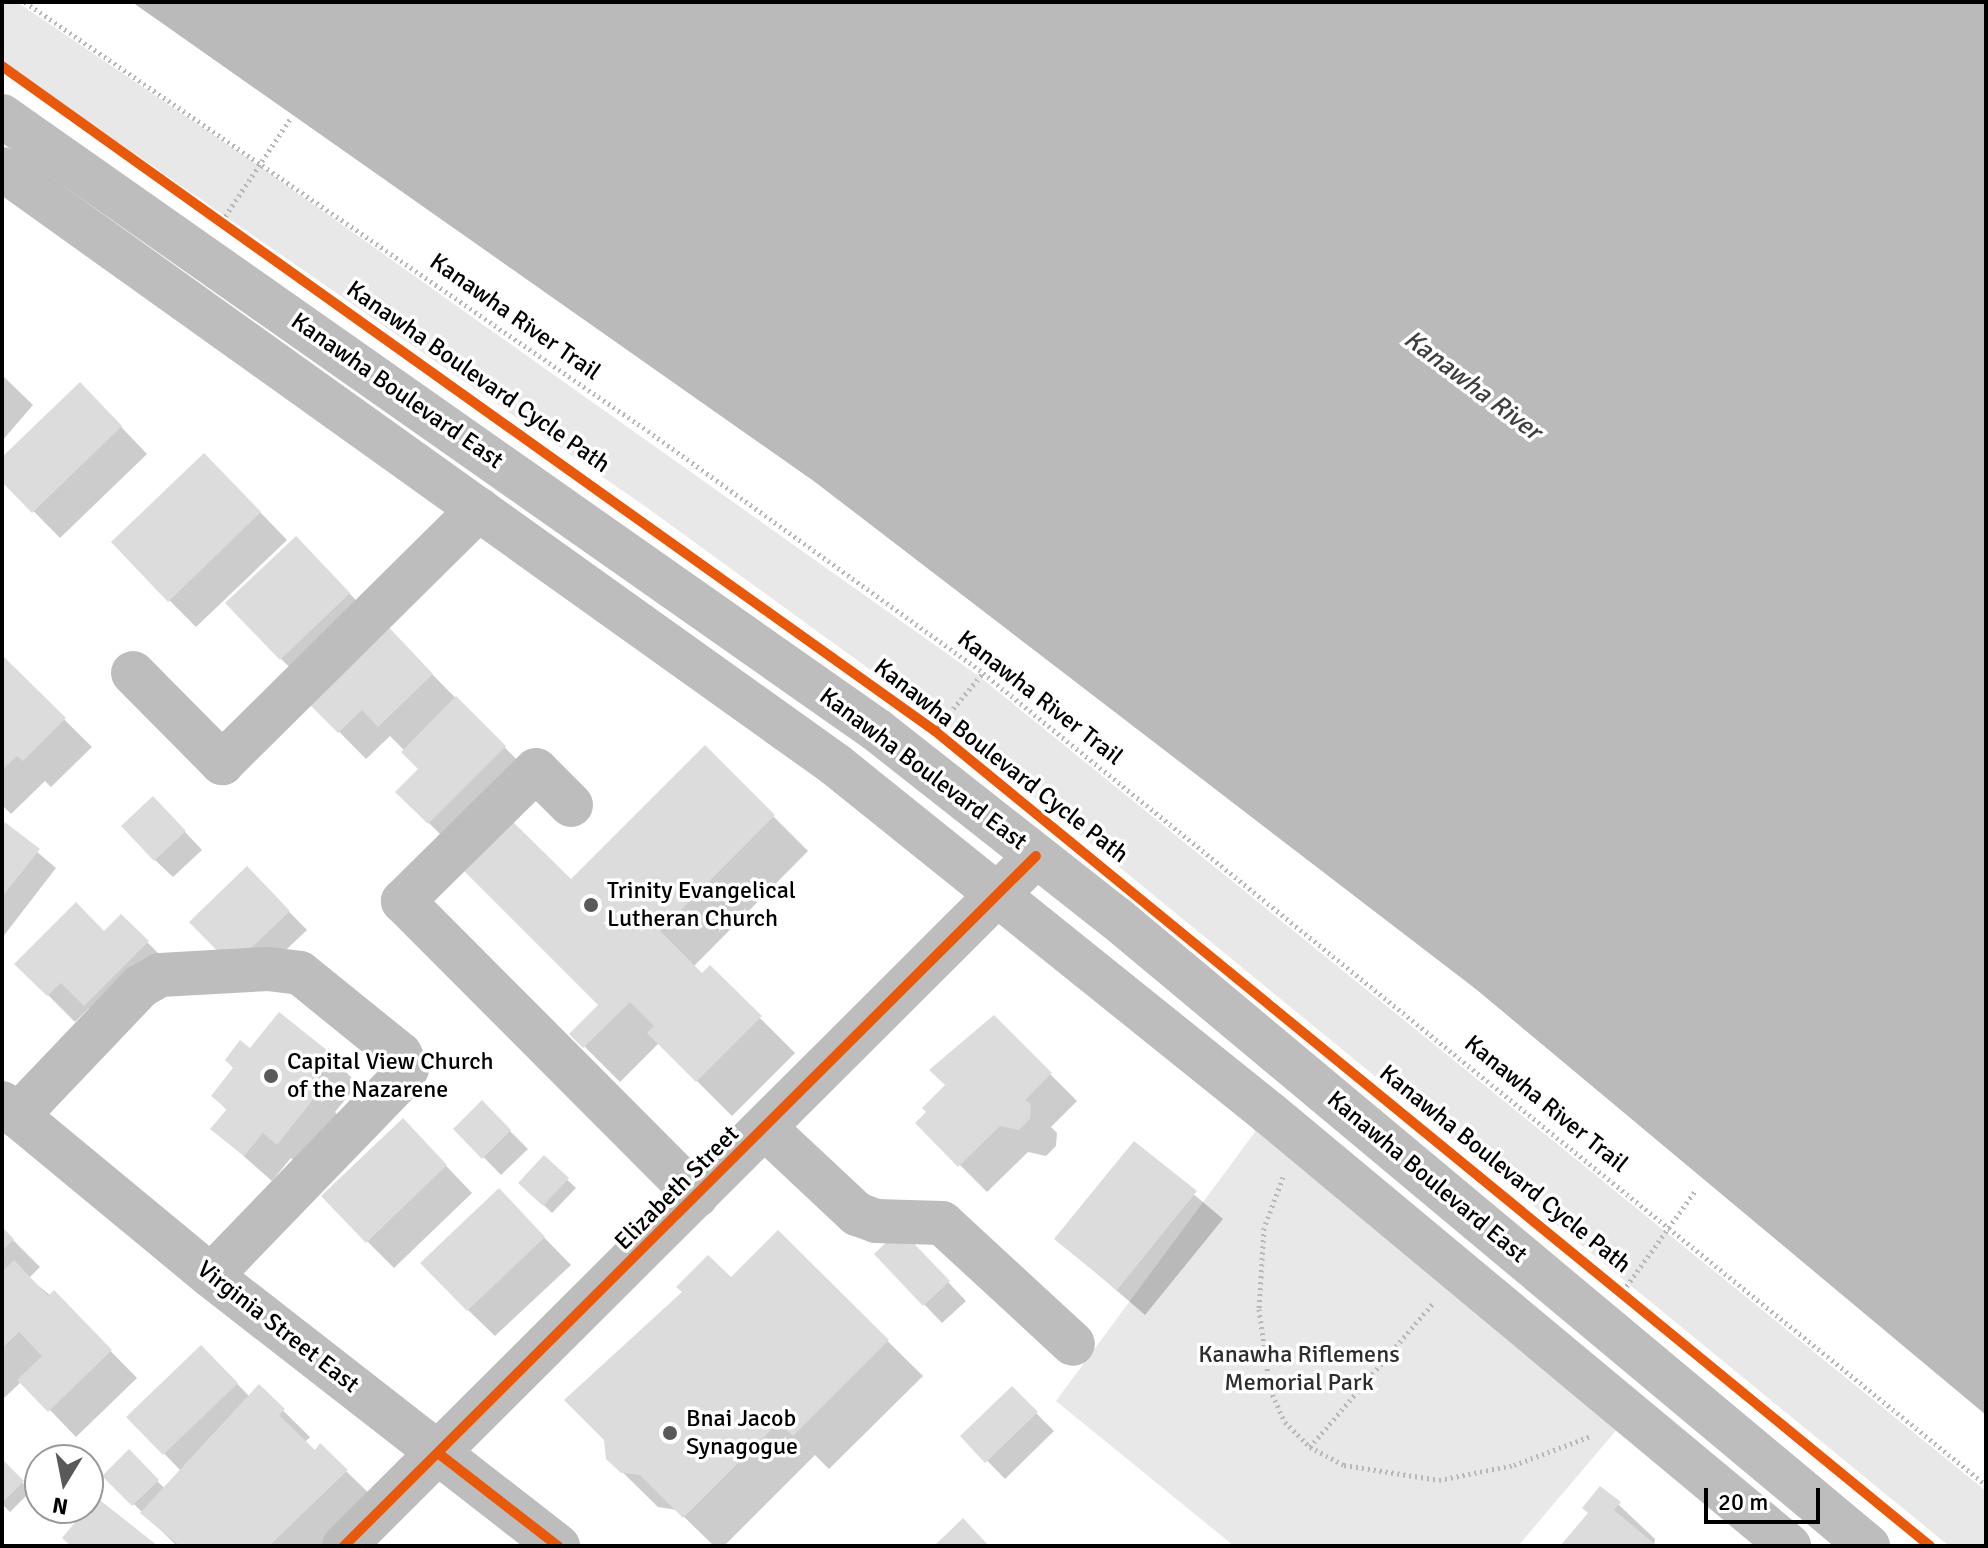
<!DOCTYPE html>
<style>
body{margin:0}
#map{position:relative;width:1988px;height:1548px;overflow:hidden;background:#fff;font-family:Signika,sans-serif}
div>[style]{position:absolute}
.green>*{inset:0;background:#e8e8e8}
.water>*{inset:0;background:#bababa}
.shadow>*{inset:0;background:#0003}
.building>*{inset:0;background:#dcdcdc}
.path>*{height:5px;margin-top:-2.5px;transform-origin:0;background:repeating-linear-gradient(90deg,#b8b8b8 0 2px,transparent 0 6px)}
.minor>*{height:44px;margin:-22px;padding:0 22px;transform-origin:22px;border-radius:22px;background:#bdbdbd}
.major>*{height:44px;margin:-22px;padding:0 22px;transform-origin:22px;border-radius:22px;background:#bdbdbd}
.cycleway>*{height:10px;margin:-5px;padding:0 5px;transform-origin:5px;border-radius:5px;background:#e8590c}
.dots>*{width:22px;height:22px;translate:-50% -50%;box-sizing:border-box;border:4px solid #fff;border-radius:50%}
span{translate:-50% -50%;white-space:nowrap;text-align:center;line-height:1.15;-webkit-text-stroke:7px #fff;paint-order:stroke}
.street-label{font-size:24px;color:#000}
.poi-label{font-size:24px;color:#000}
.left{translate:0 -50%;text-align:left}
.park-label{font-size:24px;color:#2d2d2d}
.water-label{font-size:26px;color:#3e3e3e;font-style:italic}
.frame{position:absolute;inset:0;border:4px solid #000;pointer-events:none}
.north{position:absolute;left:24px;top:1444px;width:80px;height:80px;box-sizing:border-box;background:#fff;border:2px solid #999;border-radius:50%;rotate:190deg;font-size:22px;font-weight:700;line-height:32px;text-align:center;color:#000}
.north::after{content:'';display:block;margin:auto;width:28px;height:36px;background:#595959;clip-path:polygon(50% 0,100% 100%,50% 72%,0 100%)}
.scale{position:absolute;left:1704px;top:1488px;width:116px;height:36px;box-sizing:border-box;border:4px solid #000;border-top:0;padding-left:10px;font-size:24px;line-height:28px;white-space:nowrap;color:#000;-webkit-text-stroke:6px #fff;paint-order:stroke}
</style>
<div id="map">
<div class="green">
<i style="clip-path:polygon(2px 2px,17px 2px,258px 165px,980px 677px,1986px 1491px,1986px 1546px,1949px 1546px,942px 722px,646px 507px,2px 62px)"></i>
<i style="clip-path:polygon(1269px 1113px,1630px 1414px,1518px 1546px,1234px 1546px,1056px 1401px)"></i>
</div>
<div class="water">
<i style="clip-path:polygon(132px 2px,1986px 2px,1986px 1415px,1477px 990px,815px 482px)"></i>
</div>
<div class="shadow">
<i style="clip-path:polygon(2px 375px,33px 405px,2px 441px)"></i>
<i style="clip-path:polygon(107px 412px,147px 454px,60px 538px,2px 479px,2px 460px)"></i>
<i style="clip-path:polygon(231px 482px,287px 540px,196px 627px,169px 600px)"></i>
<i style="clip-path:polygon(322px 565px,376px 621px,308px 685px,281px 659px)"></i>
<i style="clip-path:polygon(408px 650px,531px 774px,456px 850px,398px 792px,421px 769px,405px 751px,390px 736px,366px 759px,305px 697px)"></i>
<i style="clip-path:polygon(2px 658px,92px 747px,51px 787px,45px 781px,11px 814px,2px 805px)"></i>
<i style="clip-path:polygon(705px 748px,808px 851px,693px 967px,702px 976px,710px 968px,795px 1053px,732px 1116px,659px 1043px,620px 1082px,572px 1034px,601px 1005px,571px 882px)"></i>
<i style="clip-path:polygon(170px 816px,202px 850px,173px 877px,155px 860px)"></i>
<i style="clip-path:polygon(2px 822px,56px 868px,2px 938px)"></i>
<i style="clip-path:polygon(247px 869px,307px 930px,251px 983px)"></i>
<i style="clip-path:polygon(121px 916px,174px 969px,112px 1031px,89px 1008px,75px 1022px,17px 964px,104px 934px)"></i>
<i style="clip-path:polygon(994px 1018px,1077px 1101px,1051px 1127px,1057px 1133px,1056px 1146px,1046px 1156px,1028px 1152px,987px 1192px,918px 1123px)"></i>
<i style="clip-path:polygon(251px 1051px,331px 1057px,358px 1084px,335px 1112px,344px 1121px,304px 1170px,291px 1158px,272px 1181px,213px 1129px,228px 1111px,213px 1096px)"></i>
<i style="clip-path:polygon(482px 1103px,528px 1149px,501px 1175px,456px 1129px)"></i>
<i style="clip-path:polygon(1134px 1144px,1223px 1219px,1145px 1315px,1057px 1239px)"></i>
<i style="clip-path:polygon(429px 1148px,472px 1193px,394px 1268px,367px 1241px)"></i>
<i style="clip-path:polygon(544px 1158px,576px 1188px,552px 1213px,521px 1183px)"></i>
<i style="clip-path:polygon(525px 1218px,571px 1265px,495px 1336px,468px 1310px)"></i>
<i style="clip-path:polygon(2px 1229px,40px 1267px,29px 1278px,80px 1320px,137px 1378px,76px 1437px,22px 1381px,2px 1400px)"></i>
<i style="clip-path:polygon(778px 1233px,923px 1376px,829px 1469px,815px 1455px,724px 1546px,714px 1546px,677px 1510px,658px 1507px,608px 1458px,731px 1280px)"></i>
<i style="clip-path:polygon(918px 1250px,966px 1301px,942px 1323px,876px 1254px)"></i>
<i style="clip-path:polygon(201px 1347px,250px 1397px,259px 1387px,310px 1437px,305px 1442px,315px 1452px,320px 1446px,374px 1498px,325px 1546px,177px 1546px,105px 1476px,129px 1452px,165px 1489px,181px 1471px,129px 1417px)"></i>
<i style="clip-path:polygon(1012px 1389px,1054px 1431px,1005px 1479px,963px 1436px)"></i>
<i style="clip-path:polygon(2px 1462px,31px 1491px,10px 1512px,2px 1504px)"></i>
<i style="clip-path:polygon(1601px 1488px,1655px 1539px,1654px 1546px,1562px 1546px,1590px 1513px)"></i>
</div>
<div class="building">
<i style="clip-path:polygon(80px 382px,122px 426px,32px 513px,2px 482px,2px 457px)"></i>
<i style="clip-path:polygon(204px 453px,261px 512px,168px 602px,111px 542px)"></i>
<i style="clip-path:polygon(296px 536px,350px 593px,280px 660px,225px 603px)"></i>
<i style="clip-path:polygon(382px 620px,433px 674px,378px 727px,362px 710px,338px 733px,302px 697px)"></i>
<i style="clip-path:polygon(2px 655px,66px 718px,23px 761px,17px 756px,2px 770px)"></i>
<i style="clip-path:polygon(456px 696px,506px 746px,428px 824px,395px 792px,418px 769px,401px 752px)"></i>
<i style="clip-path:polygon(705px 745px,775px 815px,660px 931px,702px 973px,710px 965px,762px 1016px,696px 1082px,647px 1033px,654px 1026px,630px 1002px,583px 1048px,569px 1034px,598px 1005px,458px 865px,507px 816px,571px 879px)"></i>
<i style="clip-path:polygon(153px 796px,186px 831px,154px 861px,121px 826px)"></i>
<i style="clip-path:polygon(2px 820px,40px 849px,2px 897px)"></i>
<i style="clip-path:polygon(247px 866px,290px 911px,232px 966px,189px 922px)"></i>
<i style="clip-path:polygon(76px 902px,104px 931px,121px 914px,149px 941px,84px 1006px,61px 983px,47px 996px,14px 964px)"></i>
<i style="clip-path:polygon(279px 1012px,333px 1055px,309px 1085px,318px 1093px,277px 1145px,263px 1133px,244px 1156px,210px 1129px,227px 1109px,211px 1096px,233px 1068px,225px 1060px,240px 1040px,250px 1048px)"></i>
<i style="clip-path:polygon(994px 1015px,1052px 1073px,1025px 1100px,1031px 1104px,1030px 1119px,1019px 1130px,1000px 1126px,958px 1167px,915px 1123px,926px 1112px,922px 1108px,945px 1085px,929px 1070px)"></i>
<i style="clip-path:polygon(482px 1100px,511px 1130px,482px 1159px,453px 1129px)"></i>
<i style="clip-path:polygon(403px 1118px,447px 1165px,366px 1243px,321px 1196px)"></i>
<i style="clip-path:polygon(1134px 1141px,1197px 1191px,1117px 1290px,1054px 1239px)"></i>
<i style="clip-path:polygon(544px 1155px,569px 1178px,543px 1206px,518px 1183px)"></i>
<i style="clip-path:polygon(499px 1188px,545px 1237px,467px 1311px,420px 1263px)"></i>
<i style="clip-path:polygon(2px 1227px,14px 1239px,2px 1251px)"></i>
<i style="clip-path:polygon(900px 1229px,950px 1281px,923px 1306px,874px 1254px)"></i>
<i style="clip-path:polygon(778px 1230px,889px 1340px,793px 1436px,779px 1422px,683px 1518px,640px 1475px,621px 1473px,606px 1459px,604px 1440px,564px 1400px,682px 1292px,676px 1287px,708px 1255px,731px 1277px)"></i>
<i style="clip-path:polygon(14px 1260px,48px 1296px,54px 1290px,112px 1350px,48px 1412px,17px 1380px,42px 1356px,19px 1332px,2px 1348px,2px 1272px)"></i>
<i style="clip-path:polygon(201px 1345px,238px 1383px,163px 1455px,126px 1417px)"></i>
<i style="clip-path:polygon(259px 1384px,285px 1409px,279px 1415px,315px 1450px,320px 1443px,348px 1470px,269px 1546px,180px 1546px,140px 1513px)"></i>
<i style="clip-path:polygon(1012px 1386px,1038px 1412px,985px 1463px,960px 1436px)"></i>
<i style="clip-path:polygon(129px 1449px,159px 1480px,132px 1506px,102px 1476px)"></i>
<i style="clip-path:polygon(2px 1459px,24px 1481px,2px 1503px)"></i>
<i style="clip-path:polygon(1600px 1486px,1621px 1502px,1614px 1510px,1657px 1546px,1560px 1546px,1588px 1513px,1582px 1508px)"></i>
<i style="clip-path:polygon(96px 1497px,158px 1546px,71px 1546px,62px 1538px)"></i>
<i style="clip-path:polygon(963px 1518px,989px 1546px,934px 1546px)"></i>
</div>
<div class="path">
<i style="left:25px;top:2px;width:756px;rotate:34.55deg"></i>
<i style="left:648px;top:431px;width:413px;rotate:35.8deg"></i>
<i style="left:983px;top:673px;width:1290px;rotate:38.99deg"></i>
<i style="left:222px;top:221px;width:123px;rotate:-56.3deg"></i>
<i style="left:938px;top:727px;width:70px;rotate:-50.2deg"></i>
<i style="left:1283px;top:1177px;width:54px;rotate:110.4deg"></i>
<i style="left:1264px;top:1228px;width:81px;rotate:93.5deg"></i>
<i style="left:1259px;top:1309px;width:81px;rotate:82.2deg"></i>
<i style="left:1270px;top:1389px;width:36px;rotate:66deg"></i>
<i style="left:1285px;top:1422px;width:35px;rotate:45deg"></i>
<i style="left:1310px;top:1447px;width:38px;rotate:28deg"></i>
<i style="left:1344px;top:1465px;width:96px;rotate:9deg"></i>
<i style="left:1439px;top:1480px;width:76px;rotate:-11.3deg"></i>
<i style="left:1514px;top:1465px;width:82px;rotate:-20.6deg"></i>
<i style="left:1623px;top:1291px;width:123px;rotate:-54.2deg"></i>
<i style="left:1310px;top:1447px;width:189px;rotate:-49.5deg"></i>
</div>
<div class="minor">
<i style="left:133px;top:673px;width:127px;rotate:45.3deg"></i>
<i style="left:222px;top:763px;width:361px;rotate:-44.7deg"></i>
<i style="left:571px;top:805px;width:49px;rotate:-135deg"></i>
<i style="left:536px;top:770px;width:187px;rotate:135.4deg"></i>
<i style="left:403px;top:901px;width:416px;rotate:45.1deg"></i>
<i style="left:17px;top:1116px;width:180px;rotate:-46.4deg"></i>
<i style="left:141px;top:986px;width:22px;rotate:-30deg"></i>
<i style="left:160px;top:975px;width:108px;rotate:-3.2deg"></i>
<i style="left:268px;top:969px;width:32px;rotate:7deg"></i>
<i style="left:300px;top:973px;width:129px;rotate:39deg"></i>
<i style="left:400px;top:1054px;width:16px;rotate:63deg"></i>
<i style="left:407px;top:1068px;width:14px;rotate:120deg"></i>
<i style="left:400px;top:1080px;width:272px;rotate:134deg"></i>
<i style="left:765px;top:1128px;width:126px;rotate:43.1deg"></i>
<i style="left:857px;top:1214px;width:20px;rotate:20deg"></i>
<i style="left:876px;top:1221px;width:66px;rotate:1.7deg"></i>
<i style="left:942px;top:1223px;width:178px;rotate:42.7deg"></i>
<i style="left:344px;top:1546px;width:977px;rotate:-44.92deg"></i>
</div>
<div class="major">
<i style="left:2px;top:116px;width:1070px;rotate:35.07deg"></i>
<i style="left:878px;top:731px;width:303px;rotate:38.2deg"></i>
<i style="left:1116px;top:918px;width:980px;rotate:39.87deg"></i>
<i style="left:2px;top:169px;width:1025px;rotate:35.55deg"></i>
<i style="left:836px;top:765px;width:556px;rotate:38.79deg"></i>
<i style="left:1269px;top:1113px;width:677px;rotate:39.78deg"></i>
<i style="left:2px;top:1103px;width:271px;rotate:39.6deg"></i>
<i style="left:211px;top:1276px;width:440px;rotate:37.9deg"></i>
</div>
<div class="cycleway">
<i style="left:2px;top:66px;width:1146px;rotate:35.48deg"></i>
<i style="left:935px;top:731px;width:1286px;rotate:39.32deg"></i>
<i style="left:438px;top:1453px;width:152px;rotate:37.8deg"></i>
<i style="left:344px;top:1546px;width:977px;rotate:-44.92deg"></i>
</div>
<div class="dots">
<i style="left:591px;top:905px;background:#595959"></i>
<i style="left:271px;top:1076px;background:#595959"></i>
<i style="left:670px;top:1433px;background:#595959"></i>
</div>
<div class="street-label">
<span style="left:515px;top:317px;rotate:35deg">Kanawha River Trail</span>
<span style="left:478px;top:377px;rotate:35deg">Kanawha Boulevard Cycle Path</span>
<span style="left:397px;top:391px;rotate:35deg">Kanawha Boulevard East</span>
<span style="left:1040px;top:698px;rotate:38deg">Kanawha River Trail</span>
<span style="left:1001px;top:761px;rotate:38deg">Kanawha Boulevard Cycle Path</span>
<span style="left:923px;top:769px;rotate:37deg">Kanawha Boulevard East</span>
<span style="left:1546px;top:1104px;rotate:39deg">Kanawha River Trail</span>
<span style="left:1505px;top:1169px;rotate:39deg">Kanawha Boulevard Cycle Path</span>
<span style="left:1427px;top:1177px;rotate:40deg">Kanawha Boulevard East</span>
<span style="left:677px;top:1188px;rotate:-45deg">Elizabeth Street</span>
<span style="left:278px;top:1327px;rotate:38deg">Virginia Street East</span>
</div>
<div class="poi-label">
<span class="left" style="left:607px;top:905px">Trinity Evangelical<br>Lutheran Church</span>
<span class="left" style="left:287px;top:1076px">Capital View Church<br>of the Nazarene</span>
<span class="left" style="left:686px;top:1433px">Bnai Jacob<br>Synagogue</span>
</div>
<div class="park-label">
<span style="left:1299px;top:1369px">Kanawha Riflemens<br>Memorial Park</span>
</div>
<div class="water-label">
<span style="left:1472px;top:386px;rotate:37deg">Kanawha River</span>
</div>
<div class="frame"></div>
<div class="north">N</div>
<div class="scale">20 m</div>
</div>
